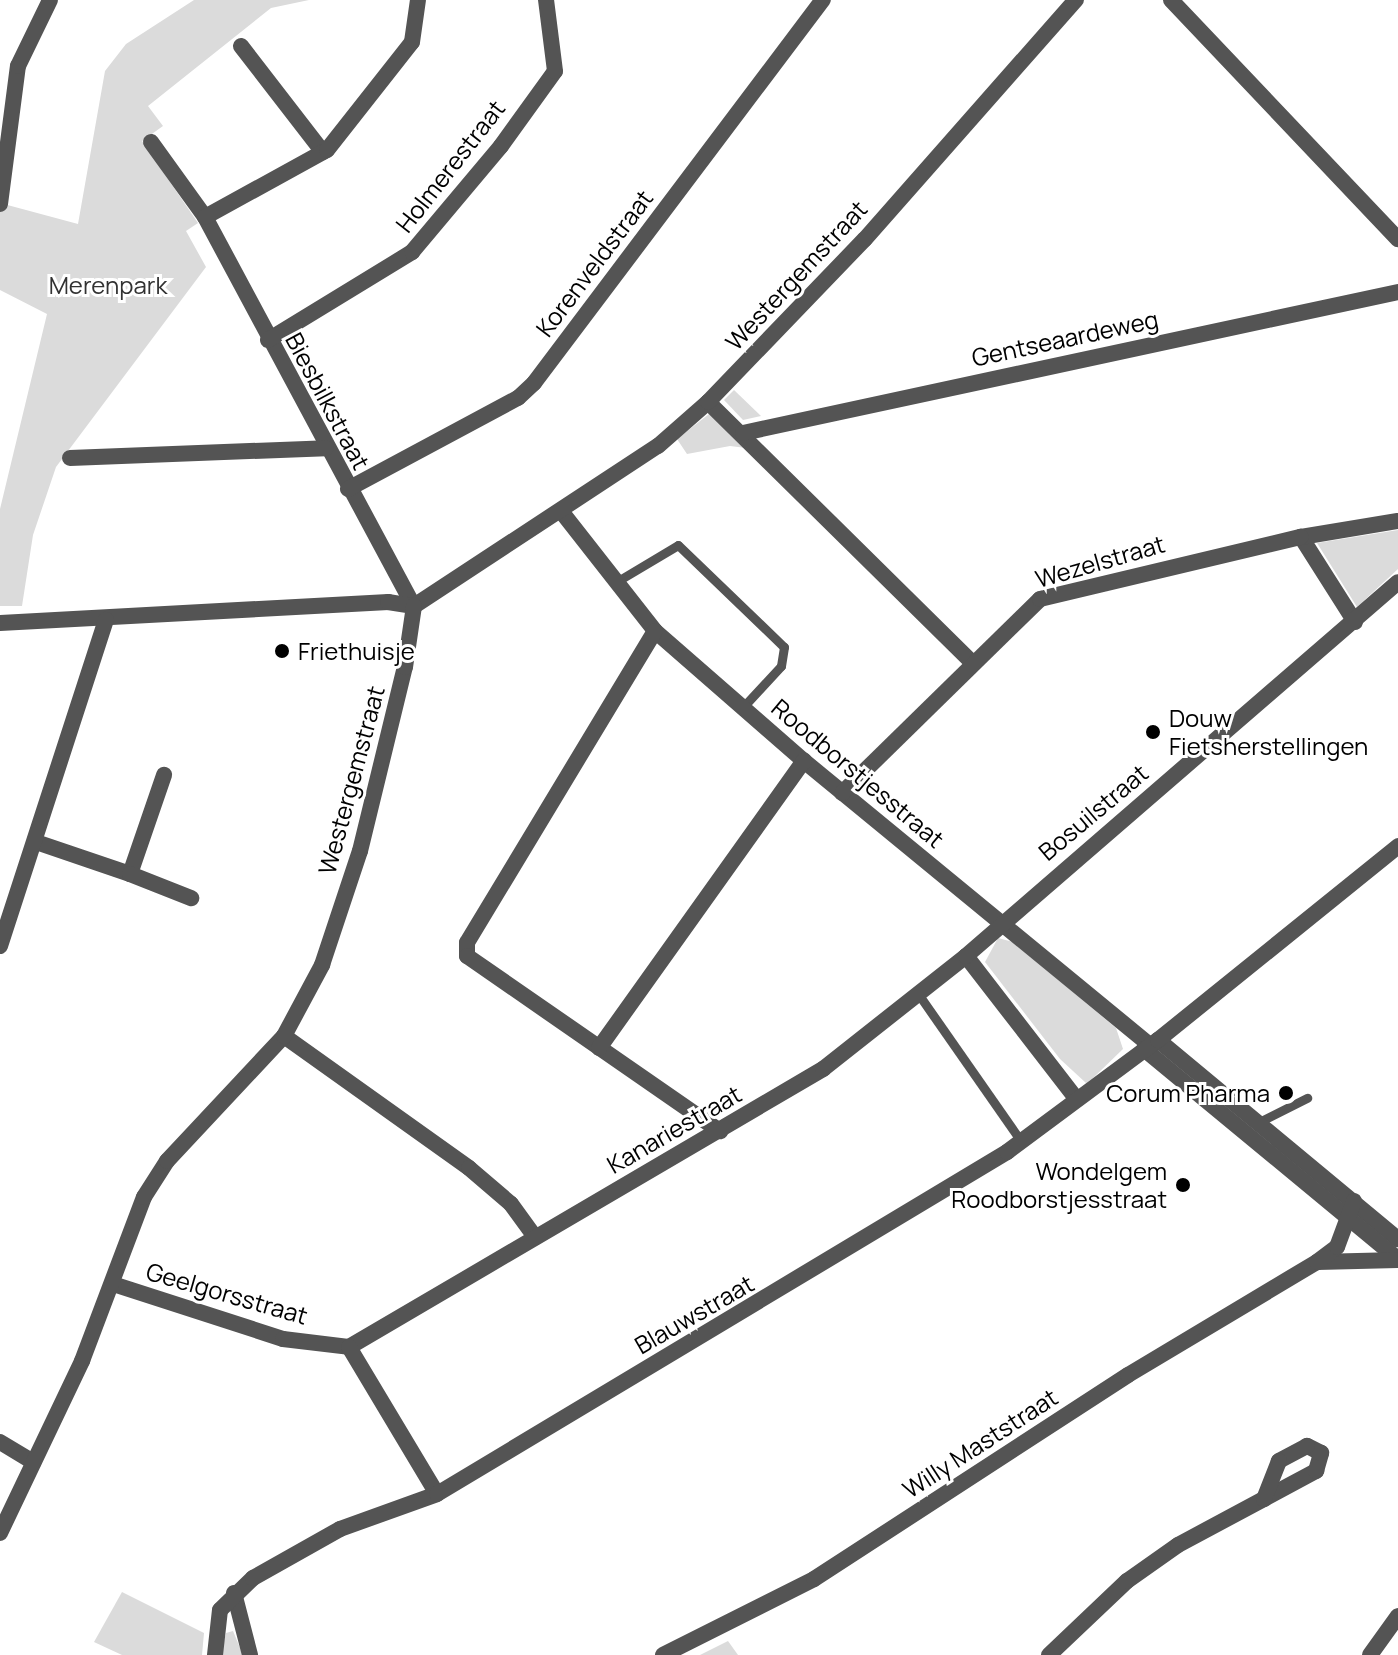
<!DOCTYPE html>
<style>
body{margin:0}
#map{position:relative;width:1398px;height:1655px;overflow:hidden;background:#fff;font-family:Manrope,sans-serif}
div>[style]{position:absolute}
.green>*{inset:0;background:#dbdbdb}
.service>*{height:9px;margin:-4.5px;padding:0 4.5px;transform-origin:4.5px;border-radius:4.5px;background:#545454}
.minor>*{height:16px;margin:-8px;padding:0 8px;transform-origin:8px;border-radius:8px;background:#545454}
.dots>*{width:22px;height:22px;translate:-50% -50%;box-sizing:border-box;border:4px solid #fff;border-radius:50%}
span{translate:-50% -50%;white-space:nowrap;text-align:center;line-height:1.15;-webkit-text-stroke:6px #fff;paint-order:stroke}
.street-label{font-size:24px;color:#000}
.park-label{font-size:24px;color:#323232}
.poi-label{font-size:24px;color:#000}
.left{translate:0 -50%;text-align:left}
.right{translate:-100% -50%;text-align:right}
</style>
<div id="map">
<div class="green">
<i style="clip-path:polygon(194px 0,309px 0,271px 8px,148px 106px,163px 126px,142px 141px,198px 223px,186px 231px,206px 267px,56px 467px,33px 535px,22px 606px,0 606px,0 509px,47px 314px,0 290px,0 203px,78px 224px,105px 71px,126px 44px)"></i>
<i style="clip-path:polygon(734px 390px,761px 416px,743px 420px,724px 400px)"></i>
<i style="clip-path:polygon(709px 414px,713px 415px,746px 448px,730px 446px,687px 454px,677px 439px)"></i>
<i style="clip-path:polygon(1398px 530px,1398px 569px,1357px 607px,1317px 543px)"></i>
<i style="clip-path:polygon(998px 938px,1013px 942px,1116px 1028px,1123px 1049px,1092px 1079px,1086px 1083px,1060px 1059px,985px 962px)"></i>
<i style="clip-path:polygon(122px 1592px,204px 1633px,202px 1655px,122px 1655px,94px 1642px)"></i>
<i style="clip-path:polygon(233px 1631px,243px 1655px,221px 1655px,226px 1633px)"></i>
<i style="clip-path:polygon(728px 1641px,738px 1655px,700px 1655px)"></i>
</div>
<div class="service">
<i style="left:616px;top:582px;width:72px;rotate:-30.8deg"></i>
<i style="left:678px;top:545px;width:147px;rotate:43.9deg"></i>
<i style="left:784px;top:647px;width:19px;rotate:99deg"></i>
<i style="left:781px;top:666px;width:56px;rotate:132.8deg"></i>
<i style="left:919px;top:995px;width:178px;rotate:55.1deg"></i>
<i style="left:1259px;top:1122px;width:54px;rotate:-26.6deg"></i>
</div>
<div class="minor">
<i style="left:1171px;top:0;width:330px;rotate:46.5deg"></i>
<i style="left:241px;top:46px;width:134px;rotate:52.3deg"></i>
<i style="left:151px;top:142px;width:92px;rotate:54.2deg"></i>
<i style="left:205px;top:217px;width:442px;rotate:61.8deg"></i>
<i style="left:0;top:204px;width:139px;rotate:-82.6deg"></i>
<i style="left:18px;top:66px;width:73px;rotate:-64.1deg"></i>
<i style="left:205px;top:217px;width:139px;rotate:-28.8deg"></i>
<i style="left:327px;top:150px;width:137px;rotate:-51.8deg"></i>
<i style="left:412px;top:42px;width:42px;rotate:-81.9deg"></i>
<i style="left:268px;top:340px;width:169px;rotate:-31.4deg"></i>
<i style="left:412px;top:252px;width:138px;rotate:-50deg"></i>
<i style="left:501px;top:146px;width:92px;rotate:-54.2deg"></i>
<i style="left:555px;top:71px;width:72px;rotate:-97.2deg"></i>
<i style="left:708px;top:402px;width:369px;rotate:44.6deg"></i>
<i style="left:743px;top:433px;width:670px;rotate:-12.15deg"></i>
<i style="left:70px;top:458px;width:256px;rotate:-2.2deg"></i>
<i style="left:348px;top:489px;width:193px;rotate:-28.2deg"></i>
<i style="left:518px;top:398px;width:22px;rotate:-43deg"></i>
<i style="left:534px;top:383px;width:480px;rotate:-53deg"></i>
<i style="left:561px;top:511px;width:152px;rotate:51.9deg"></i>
<i style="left:655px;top:631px;width:198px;rotate:41.1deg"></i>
<i style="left:804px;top:761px;width:448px;rotate:39.4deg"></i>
<i style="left:414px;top:606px;width:292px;rotate:-33.3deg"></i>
<i style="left:658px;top:446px;width:67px;rotate:-41.3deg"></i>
<i style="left:708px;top:402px;width:226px;rotate:-46.1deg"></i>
<i style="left:865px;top:239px;width:319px;rotate:-48.6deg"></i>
<i style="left:1355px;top:622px;width:101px;rotate:-122.4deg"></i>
<i style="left:1301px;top:537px;width:98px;rotate:-9.4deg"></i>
<i style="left:0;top:623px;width:389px;rotate:-3.1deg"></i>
<i style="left:388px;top:602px;width:26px;rotate:9deg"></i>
<i style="left:655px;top:631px;width:364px;rotate:121.1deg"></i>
<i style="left:467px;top:943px;width:13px;rotate:90deg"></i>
<i style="left:467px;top:956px;width:308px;rotate:34.7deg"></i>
<i style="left:842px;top:793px;width:277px;rotate:-44.4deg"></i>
<i style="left:1040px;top:599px;width:268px;rotate:-13.4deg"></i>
<i style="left:36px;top:842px;width:99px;rotate:18.8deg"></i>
<i style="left:130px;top:874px;width:105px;rotate:-71deg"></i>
<i style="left:130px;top:874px;width:66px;rotate:21.5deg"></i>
<i style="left:0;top:946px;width:343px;rotate:-72deg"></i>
<i style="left:966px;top:956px;width:178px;rotate:52.3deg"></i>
<i style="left:284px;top:1036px;width:227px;rotate:35.5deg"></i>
<i style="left:469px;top:1168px;width:55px;rotate:40.6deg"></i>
<i style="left:511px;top:1204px;width:41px;rotate:54deg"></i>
<i style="left:1158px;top:1040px;width:312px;rotate:39.7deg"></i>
<i style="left:599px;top:1048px;width:353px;rotate:-54.5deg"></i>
<i style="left:1144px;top:1049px;width:330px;rotate:39.6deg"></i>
<i style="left:1317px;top:1262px;width:81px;rotate:-1.4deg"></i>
<i style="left:113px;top:1284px;width:179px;rotate:17.9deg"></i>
<i style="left:283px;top:1339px;width:66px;rotate:6.9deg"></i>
<i style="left:349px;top:1347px;width:550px;rotate:-30.39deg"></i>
<i style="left:823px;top:1069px;width:182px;rotate:-38.3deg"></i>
<i style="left:966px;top:956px;width:571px;rotate:-40.88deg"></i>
<i style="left:349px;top:1347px;width:171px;rotate:59.1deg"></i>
<i style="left:0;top:1442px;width:39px;rotate:31deg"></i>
<i style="left:0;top:1533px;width:191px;rotate:-64.5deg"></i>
<i style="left:82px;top:1361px;width:175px;rotate:-69.3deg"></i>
<i style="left:144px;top:1197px;width:43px;rotate:-57.4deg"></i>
<i style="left:167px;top:1161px;width:171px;rotate:-46.9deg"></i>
<i style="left:284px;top:1036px;width:81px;rotate:-61.8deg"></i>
<i style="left:322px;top:965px;width:120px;rotate:-71.6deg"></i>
<i style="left:360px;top:851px;width:189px;rotate:-76.3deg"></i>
<i style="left:405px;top:667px;width:62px;rotate:-81.6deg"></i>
<i style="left:234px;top:1593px;width:64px;rotate:75.5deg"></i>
<i style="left:215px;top:1655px;width:45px;rotate:-83.7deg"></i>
<i style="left:220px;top:1610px;width:46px;rotate:-44.1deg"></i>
<i style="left:253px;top:1578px;width:100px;rotate:-29.4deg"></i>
<i style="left:340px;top:1529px;width:103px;rotate:-19.8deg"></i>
<i style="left:437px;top:1494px;width:665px;rotate:-30.96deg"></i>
<i style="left:1007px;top:1152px;width:188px;rotate:-36.6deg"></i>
<i style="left:1158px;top:1040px;width:309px;rotate:-38.9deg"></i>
<i style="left:663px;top:1655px;width:169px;rotate:-26.7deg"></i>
<i style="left:814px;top:1579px;width:374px;rotate:-33deg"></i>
<i style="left:1128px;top:1375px;width:220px;rotate:-30.9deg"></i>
<i style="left:1317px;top:1262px;width:25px;rotate:-37deg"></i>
<i style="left:1337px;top:1247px;width:49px;rotate:-69.7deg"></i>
<i style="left:1049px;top:1655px;width:108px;rotate:-43.5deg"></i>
<i style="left:1127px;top:1581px;width:62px;rotate:-35.2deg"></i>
<i style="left:1178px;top:1545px;width:157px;rotate:-28.2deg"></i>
<i style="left:1316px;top:1471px;width:19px;rotate:-74deg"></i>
<i style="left:1321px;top:1453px;width:16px;rotate:-153deg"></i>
<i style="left:1307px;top:1446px;width:32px;rotate:152deg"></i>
<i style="left:1279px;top:1461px;width:41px;rotate:111.5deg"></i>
<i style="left:1370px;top:1655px;width:48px;rotate:-54.3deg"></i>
</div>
<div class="dots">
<i style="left:282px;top:651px;background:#000"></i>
<i style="left:1153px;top:732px;background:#000"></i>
<i style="left:1286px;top:1093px;background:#000"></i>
<i style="left:1183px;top:1185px;background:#000"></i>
</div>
<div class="street-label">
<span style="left:450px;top:166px;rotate:-52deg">Holmerestraat</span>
<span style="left:594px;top:263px;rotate:-53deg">Korenveldstraat</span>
<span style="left:796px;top:275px;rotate:-47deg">Westergemstraat</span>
<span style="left:1065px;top:338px;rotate:-12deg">Gentseaardeweg</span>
<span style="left:328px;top:401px;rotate:62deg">Biesbilkstraat</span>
<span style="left:1100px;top:561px;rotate:-16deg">Wezelstraat</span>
<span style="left:858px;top:773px;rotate:40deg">Roodborstjesstraat</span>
<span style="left:351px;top:780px;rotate:-75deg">Westergemstraat</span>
<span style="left:1093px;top:812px;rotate:-40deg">Bosuilstraat</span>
<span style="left:674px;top:1129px;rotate:-30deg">Kanariestraat</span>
<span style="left:227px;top:1293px;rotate:16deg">Geelgorsstraat</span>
<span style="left:694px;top:1314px;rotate:-30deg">Blauwstraat</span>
<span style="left:980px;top:1443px;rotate:-33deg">Willy Maststraat</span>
</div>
<div class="park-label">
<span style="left:108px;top:285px">Merenpark</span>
</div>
<div class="poi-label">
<span class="left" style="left:298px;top:651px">Friethuisje</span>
<span class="left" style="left:1169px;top:732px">Douw<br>Fietsherstellingen</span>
<span class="right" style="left:1270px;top:1093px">Corum Pharma</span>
<span class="right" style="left:1167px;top:1185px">Wondelgem<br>Roodborstjesstraat</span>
</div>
</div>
